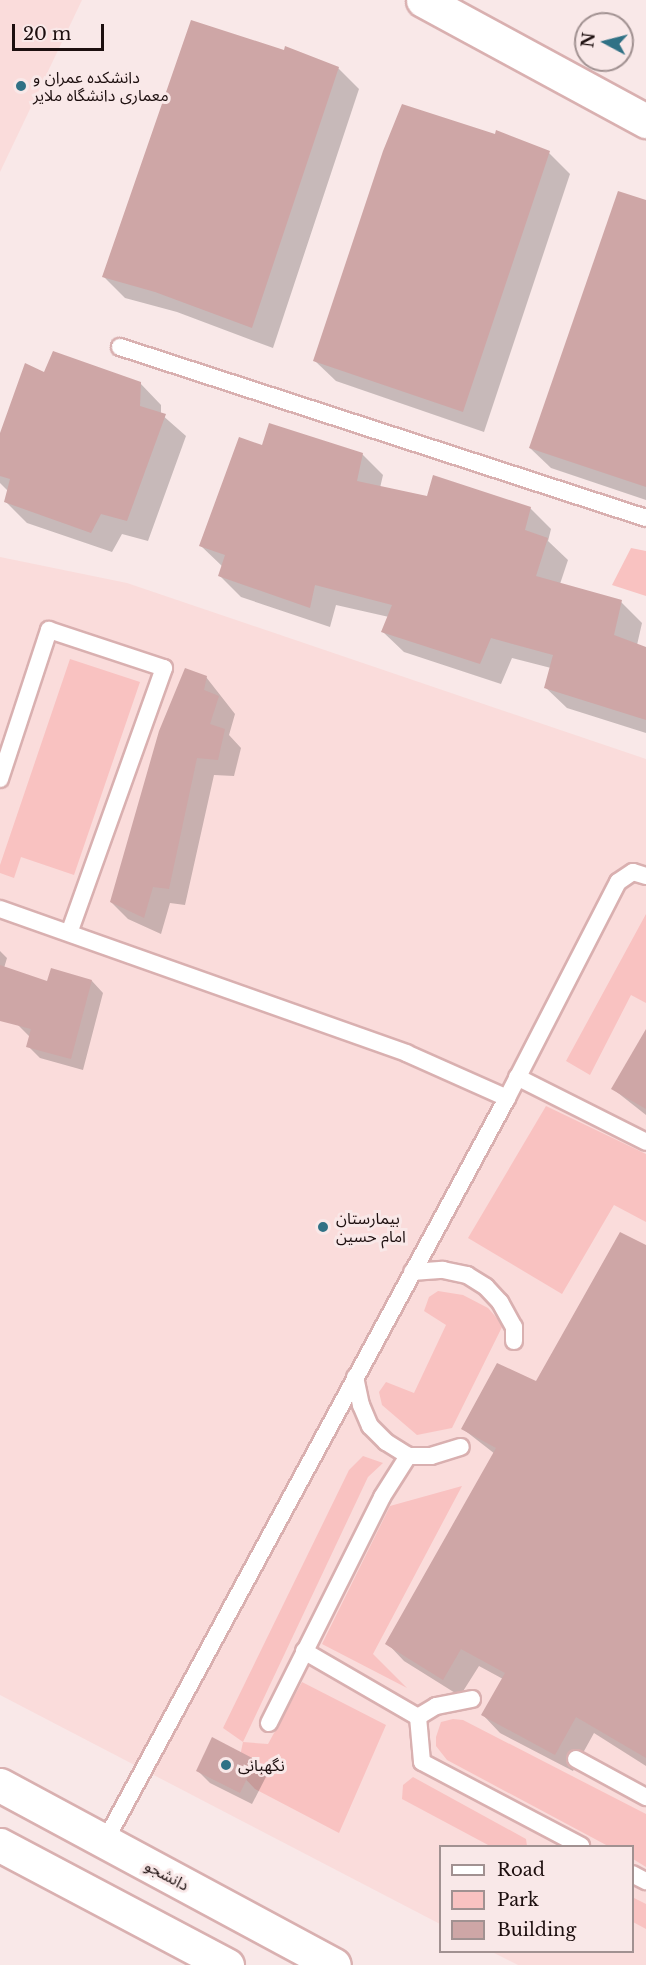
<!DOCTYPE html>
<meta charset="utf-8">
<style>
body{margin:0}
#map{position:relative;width:646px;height:1965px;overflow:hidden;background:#f9e8e8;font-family:"Libre Baskerville","Noto Sans Arabic",serif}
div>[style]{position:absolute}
.built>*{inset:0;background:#fadcdb}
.green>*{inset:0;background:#f9c2c1}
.shadow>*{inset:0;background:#0003}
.building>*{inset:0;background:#cea6a6}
.roads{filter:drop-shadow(2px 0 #d9b0b0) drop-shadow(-2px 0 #d9b0b0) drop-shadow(0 2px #d9b0b0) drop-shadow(0 -2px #d9b0b0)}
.service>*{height:16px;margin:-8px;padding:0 8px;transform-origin:8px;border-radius:8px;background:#fff}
.minor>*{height:33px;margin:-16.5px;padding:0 16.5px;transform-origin:16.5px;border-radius:16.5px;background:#fff}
.secondary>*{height:33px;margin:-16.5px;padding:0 16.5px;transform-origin:16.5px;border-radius:16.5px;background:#fff}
.dots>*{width:16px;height:16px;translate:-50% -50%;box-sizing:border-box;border:3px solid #f9e8e8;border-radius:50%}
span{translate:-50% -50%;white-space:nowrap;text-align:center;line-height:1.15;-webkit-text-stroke:6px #f9e8e8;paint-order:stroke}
.poi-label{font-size:16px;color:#1d0f0f}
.left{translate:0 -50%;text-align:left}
.street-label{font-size:16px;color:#1d0f0f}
.legend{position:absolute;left:439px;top:1845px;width:195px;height:108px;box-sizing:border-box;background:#f9e8e8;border:2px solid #a19191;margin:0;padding:8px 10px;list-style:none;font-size:18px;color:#1d0f0f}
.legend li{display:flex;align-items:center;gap:12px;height:30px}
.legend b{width:30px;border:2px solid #a19191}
.north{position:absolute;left:574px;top:12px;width:60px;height:60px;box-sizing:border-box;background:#f9e8e8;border:2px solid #a19191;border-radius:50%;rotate:277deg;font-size:16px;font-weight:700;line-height:24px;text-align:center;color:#1d0f0f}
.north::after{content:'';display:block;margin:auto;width:21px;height:27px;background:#307185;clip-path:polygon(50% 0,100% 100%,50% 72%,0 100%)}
.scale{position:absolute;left:12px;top:24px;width:92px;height:27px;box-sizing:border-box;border:3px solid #1d0f0f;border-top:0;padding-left:8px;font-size:18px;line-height:21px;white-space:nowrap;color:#1d0f0f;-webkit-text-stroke:4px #f9e8e8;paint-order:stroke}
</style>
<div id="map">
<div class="built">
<i style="clip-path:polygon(0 0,82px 0,0 172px)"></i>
<i style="clip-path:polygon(0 557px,127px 583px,646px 759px,646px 1965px,518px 1965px,492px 1952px,632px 1952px,632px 1846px,440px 1846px,440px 1924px,0 1695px)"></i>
</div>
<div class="green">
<i style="clip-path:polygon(631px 548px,646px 551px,646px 596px,612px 585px)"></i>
<i style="clip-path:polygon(70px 659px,140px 682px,74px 875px,21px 857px,14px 878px,0 873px,0 865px)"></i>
<i style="clip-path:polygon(646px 914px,646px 1003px,631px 995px,590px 1075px,566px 1061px)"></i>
<i style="clip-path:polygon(546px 1106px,646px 1154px,646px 1222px,614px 1205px,562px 1294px,468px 1238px)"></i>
<i style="clip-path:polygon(438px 1291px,463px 1295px,488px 1308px,503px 1325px,452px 1428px,417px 1435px,382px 1405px,379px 1392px,386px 1382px,414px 1393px,446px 1325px,424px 1311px,429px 1297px)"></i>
<i style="clip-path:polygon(363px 1456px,383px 1463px,368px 1477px,243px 1742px,268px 1744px,302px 1682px,386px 1725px,339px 1833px,255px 1789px,237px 1770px,243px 1742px,223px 1728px,349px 1470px)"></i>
<i style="clip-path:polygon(462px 1486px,373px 1654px,407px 1688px,322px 1644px,390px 1506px)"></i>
<i style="clip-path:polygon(453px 1719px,463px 1720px,646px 1814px,646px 1867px,633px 1859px,632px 1846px,608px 1846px,447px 1760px,436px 1746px,436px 1737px,441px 1722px)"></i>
<i style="clip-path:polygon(413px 1777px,526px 1839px,527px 1846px,490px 1846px,402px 1799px,403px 1785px)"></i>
<i style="clip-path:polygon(632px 1897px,646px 1904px,646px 1929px,633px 1922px)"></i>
</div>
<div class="shadow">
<i style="clip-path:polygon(338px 68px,359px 89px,273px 348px,177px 312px,125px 298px,104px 277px)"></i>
<i style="clip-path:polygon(549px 153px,570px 174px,484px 432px,336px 381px,315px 361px)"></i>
<i style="clip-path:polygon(646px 202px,646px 500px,551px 468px,530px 448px)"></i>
<i style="clip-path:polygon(44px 374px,140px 383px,161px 405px,161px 414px,186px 436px,148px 541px,122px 534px,112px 552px,27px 523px,6px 502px,8px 491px,0 483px,0 438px)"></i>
<i style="clip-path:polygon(263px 447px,362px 454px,383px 475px,380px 488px,429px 498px,530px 508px,551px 529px,548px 541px,568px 560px,560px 584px,621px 602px,642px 623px,637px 645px,646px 649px,646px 733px,567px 708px,546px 688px,551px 668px,512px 658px,501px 684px,404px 652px,383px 632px,389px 617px,336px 605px,330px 627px,241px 597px,220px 576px,223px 567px,200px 545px)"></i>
<i style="clip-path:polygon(206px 677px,235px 714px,229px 735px,241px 748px,234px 776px,214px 775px,185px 905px,170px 903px,161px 934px,128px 919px,111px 902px)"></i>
<i style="clip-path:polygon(0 951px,7px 958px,4px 968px,48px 983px,92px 981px,103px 993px,83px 1070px,40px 1058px,28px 1046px,30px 1037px,18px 1025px,0 1018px)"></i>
<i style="clip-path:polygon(646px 1032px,646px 1115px,613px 1089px)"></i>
<i style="clip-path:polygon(646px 1247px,646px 1766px,594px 1733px,573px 1771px,500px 1733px,483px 1715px,503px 1679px,479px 1666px,460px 1696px,404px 1661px,387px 1643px,495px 1454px,463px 1429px,536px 1383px)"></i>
<i style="clip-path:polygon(213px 1740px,256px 1761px,268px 1773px,252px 1804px,210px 1783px,198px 1771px)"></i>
</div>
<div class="building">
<i style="clip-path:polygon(191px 20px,284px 50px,285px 46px,339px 67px,252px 328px,155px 292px,102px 277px)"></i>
<i style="clip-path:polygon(402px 104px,495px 134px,496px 130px,550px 151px,463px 412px,313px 361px,383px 151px)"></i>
<i style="clip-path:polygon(618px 191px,646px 200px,646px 487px,529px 448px)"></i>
<i style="clip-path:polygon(53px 351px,141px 382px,140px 406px,166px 414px,127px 521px,101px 514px,91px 533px,4px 502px,10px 479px,0 476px,0 433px,25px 363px,44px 372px)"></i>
<i style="clip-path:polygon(269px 423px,363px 453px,357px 481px,427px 496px,433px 475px,531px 507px,525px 530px,548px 538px,536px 576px,622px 600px,614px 635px,646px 647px,646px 720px,544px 688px,553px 655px,491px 638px,480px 664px,381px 632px,392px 605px,315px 585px,310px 608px,218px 576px,225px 555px,199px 546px,239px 437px,262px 445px)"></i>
<i style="clip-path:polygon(185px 668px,207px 676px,204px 690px,219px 696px,210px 724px,225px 729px,218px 760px,197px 758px,169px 889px,153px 887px,144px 918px,110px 902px,159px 731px)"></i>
<i style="clip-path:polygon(0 965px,47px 981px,51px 968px,92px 980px,71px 1059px,26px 1047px,31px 1029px,0 1021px)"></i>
<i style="clip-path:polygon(646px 1029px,646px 1109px,611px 1089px)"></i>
<i style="clip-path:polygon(620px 1232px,646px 1245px,646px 1758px,576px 1717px,555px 1755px,481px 1715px,505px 1673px,461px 1649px,443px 1680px,385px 1644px,496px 1448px,461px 1429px,497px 1363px,536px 1381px)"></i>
<i style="clip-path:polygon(212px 1737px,256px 1760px,240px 1793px,196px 1771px)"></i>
</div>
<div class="roads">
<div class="service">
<i style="left:120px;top:347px;width:553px;rotate:18.01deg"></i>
<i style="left:0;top:779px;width:157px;rotate:-71.8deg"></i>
<i style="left:49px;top:630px;width:121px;rotate:18.3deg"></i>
<i style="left:164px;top:668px;width:279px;rotate:109.7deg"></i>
<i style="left:0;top:909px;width:431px;rotate:19.5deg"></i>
<i style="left:406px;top:1053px;width:111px;rotate:24deg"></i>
<i style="left:517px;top:1077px;width:144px;rotate:26.7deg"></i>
<i style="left:412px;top:1272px;width:31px;rotate:-4deg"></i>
<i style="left:443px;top:1270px;width:25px;rotate:12deg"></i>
<i style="left:467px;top:1275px;width:22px;rotate:32deg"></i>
<i style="left:486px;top:1287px;width:21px;rotate:47deg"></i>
<i style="left:500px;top:1302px;width:29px;rotate:61deg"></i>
<i style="left:514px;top:1327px;width:14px;rotate:90deg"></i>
<i style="left:355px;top:1377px;width:29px;rotate:78deg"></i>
<i style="left:361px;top:1405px;width:23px;rotate:67deg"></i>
<i style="left:370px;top:1426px;width:23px;rotate:45deg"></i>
<i style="left:386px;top:1442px;width:26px;rotate:32deg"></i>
<i style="left:408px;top:1456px;width:23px"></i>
<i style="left:431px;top:1456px;width:31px;rotate:-17deg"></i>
<i style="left:304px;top:1651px;width:132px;rotate:30.1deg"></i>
<i style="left:472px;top:1699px;width:37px;rotate:169deg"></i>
<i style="left:436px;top:1706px;width:21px;rotate:149deg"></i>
<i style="left:418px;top:1717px;width:45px;rotate:84.9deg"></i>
<i style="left:422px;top:1762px;width:180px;rotate:27.8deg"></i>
<i style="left:269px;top:1723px;width:253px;rotate:-63.4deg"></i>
<i style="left:382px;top:1497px;width:49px;rotate:-57.6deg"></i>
<i style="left:576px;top:1759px;width:80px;rotate:28.5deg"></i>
<i style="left:105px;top:1841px;width:845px;rotate:-61.58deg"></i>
<i style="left:507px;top:1098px;width:243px;rotate:-62.8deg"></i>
<i style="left:618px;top:882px;width:18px;rotate:-34deg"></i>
<i style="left:633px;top:872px;width:14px;rotate:17deg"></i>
<i style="left:632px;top:1874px;width:16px;rotate:27deg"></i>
</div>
<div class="minor">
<i style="left:423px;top:0;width:254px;rotate:28.5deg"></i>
</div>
<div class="secondary">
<i style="left:0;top:1785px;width:379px;rotate:28.3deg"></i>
<i style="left:0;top:1845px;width:257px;rotate:27.9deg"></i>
</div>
</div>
<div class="dots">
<i style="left:21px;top:86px;background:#307185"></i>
<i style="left:323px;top:1227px;background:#307185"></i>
<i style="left:226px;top:1765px;background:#307185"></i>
</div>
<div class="poi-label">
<span class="left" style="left:33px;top:86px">دانشکده عمران و<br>معماری دانشگاه ملایر</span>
<span class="left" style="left:336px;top:1227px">بیمارستان<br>امام حسین</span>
<span class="left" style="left:238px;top:1765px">نگهبانی</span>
</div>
<div class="street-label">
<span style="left:167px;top:1875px;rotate:28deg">دانشجو</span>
</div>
<ul class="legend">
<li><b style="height:8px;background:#fff"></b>Road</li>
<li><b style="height:16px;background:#f9c2c1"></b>Park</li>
<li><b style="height:16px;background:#cea6a6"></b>Building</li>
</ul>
<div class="north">N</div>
<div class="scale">20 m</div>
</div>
